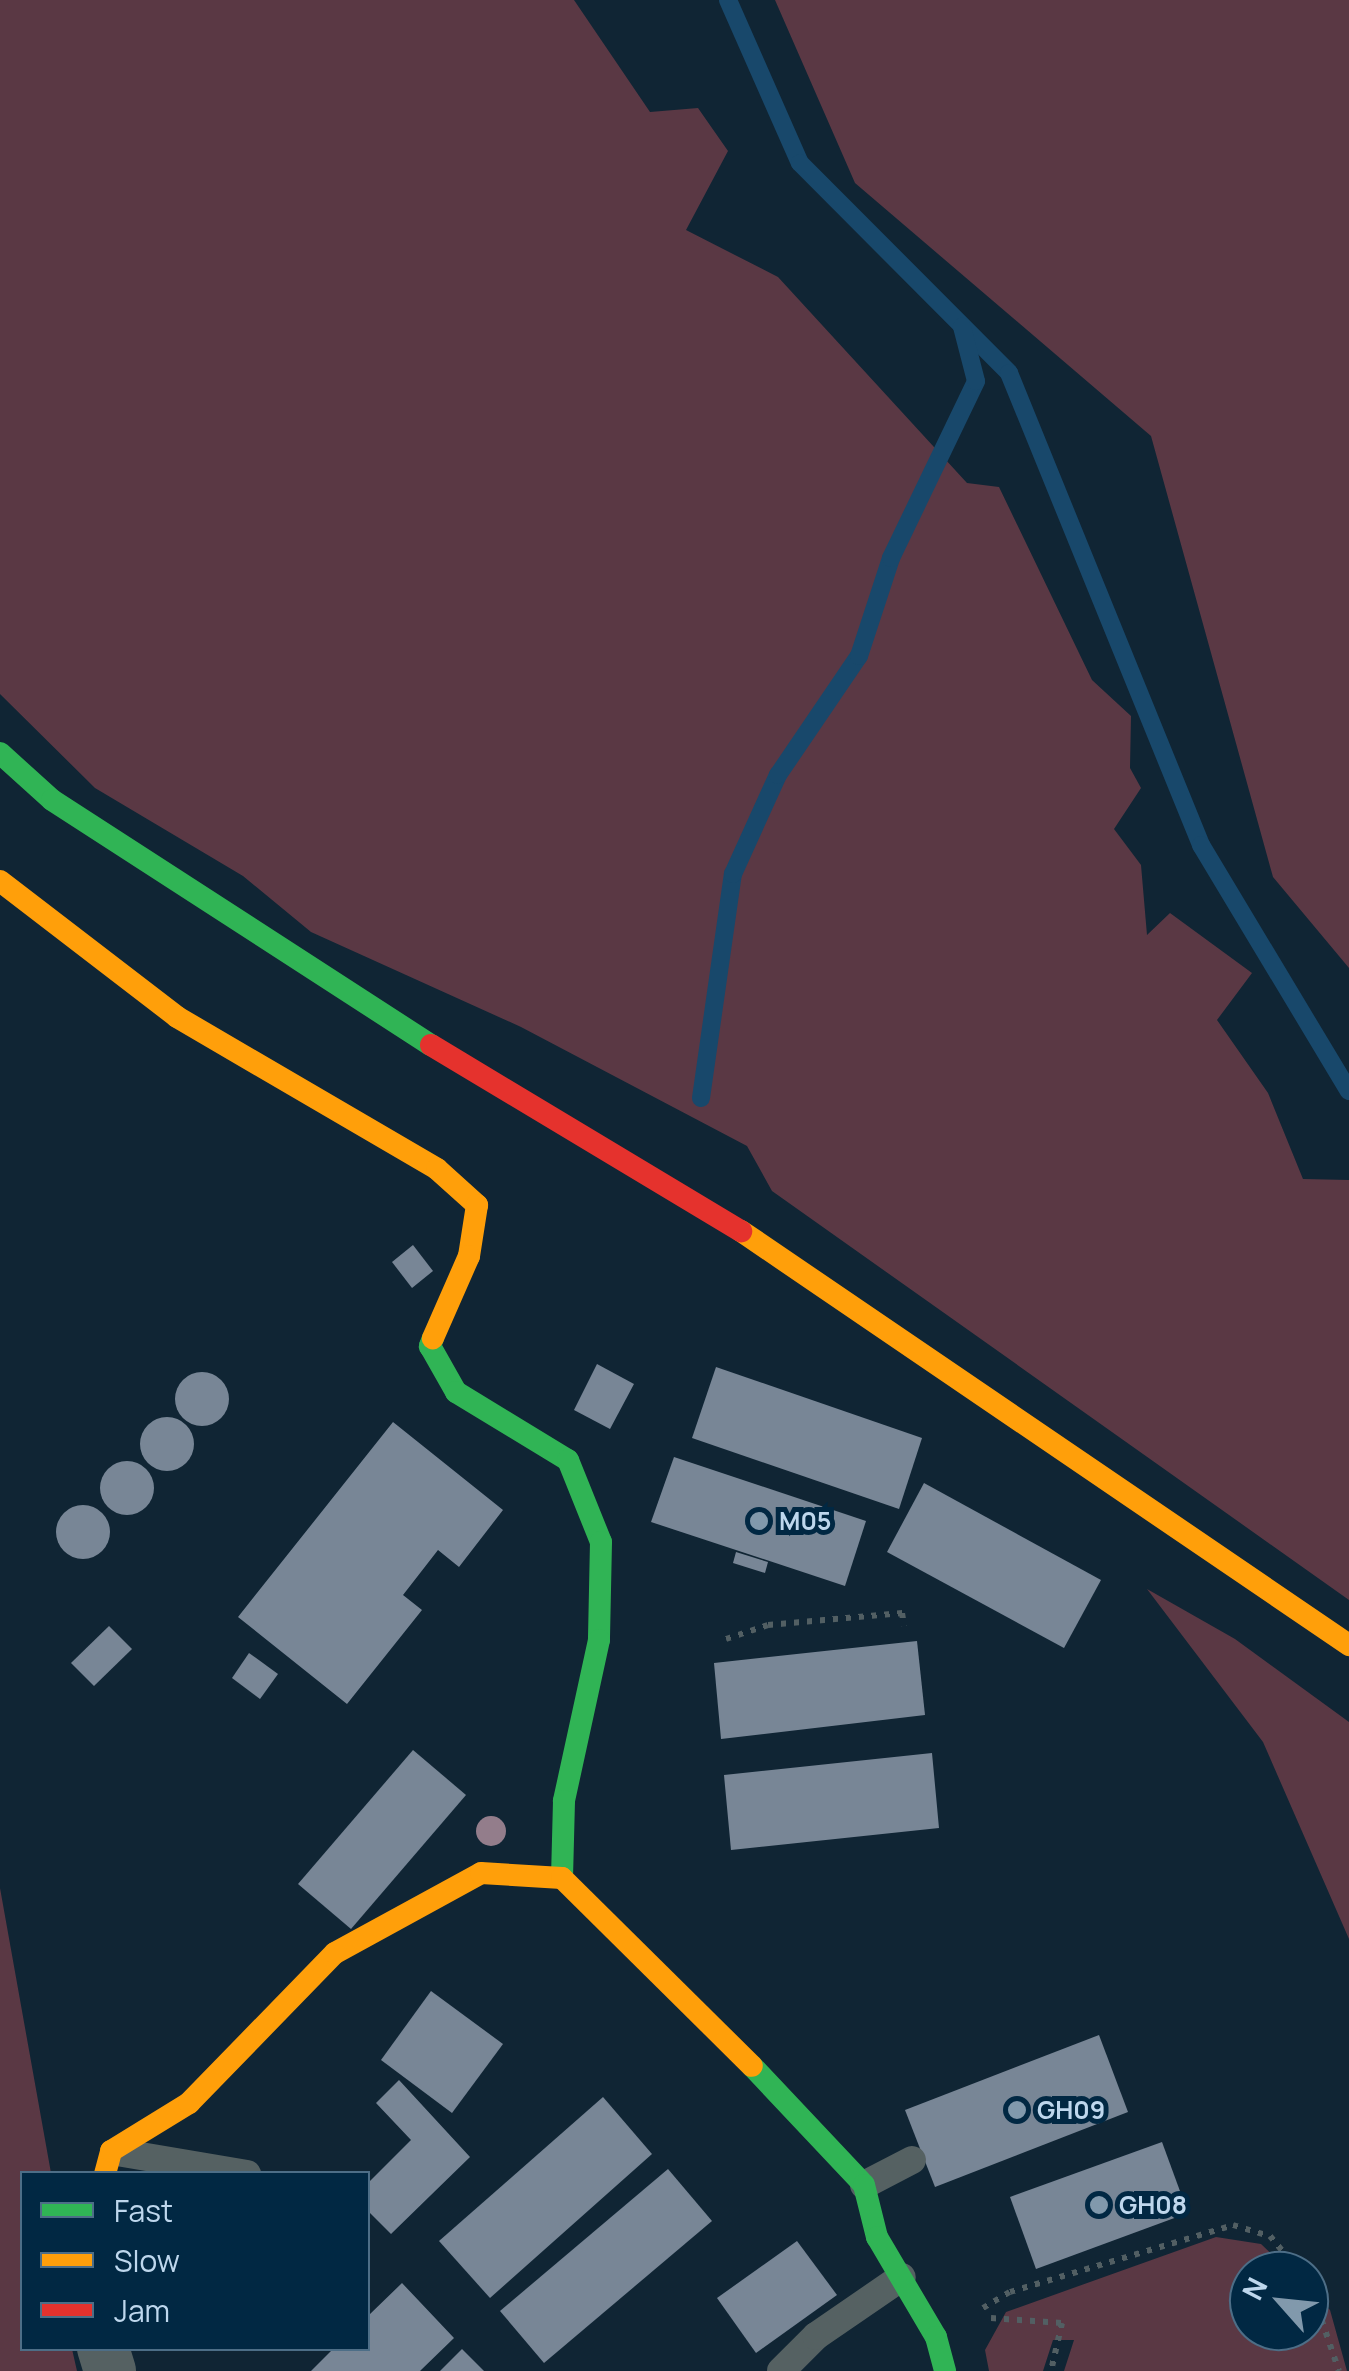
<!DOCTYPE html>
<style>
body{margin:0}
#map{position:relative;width:1349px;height:2371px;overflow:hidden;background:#102534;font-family:Manrope,sans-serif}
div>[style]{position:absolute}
.green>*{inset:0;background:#5a3844}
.stream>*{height:18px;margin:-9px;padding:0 9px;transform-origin:9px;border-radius:9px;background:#18486b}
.building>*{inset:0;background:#788696}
.round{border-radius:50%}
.path>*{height:6px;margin-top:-3px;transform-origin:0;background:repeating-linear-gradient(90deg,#525f63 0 5px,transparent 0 13px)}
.lane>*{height:28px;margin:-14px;padding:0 14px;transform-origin:14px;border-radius:14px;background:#556162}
.street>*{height:52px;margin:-26px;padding:0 26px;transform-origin:26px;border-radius:26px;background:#556162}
.fast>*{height:22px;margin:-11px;padding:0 11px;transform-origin:11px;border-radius:11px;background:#30b455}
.slow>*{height:22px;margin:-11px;padding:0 11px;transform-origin:11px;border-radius:11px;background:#ff9f0a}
.jam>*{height:22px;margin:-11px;padding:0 11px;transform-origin:11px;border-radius:11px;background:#e5322d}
.trees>*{width:30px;height:30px;margin:-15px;border-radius:50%;background:#937d8b}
.dots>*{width:28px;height:28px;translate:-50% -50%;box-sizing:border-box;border:5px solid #012843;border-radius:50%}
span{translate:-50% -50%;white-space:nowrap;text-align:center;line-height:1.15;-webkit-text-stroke:10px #012843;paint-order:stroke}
.poi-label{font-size:25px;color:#bed7ed;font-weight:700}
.left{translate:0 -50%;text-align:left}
.legend{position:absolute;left:20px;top:2171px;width:350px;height:180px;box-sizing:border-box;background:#012843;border:2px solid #4d6e87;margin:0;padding:12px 18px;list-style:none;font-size:30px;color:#bed7ed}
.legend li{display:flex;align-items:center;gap:20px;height:50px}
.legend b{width:50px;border:2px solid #4d6e87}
.north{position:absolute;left:1229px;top:2251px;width:100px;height:100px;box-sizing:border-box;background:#012843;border:2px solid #4d6e87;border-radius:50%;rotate:297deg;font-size:28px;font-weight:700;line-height:40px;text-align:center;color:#bed7ed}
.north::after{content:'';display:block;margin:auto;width:35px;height:45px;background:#8199ac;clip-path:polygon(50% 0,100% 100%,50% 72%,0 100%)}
</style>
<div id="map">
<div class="green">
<i style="clip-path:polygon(0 0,574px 0,650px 112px,698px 108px,728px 151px,686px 230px,778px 277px,967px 483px,999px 487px,1092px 680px,1131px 716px,1130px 768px,1141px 788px,1114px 829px,1141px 865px,1147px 935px,1170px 913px,1252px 973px,1217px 1020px,1268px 1093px,1303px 1179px,1349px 1180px,1349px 1600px,772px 1191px,747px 1146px,521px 1027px,311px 932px,243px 876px,95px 788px,0 694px)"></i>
<i style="clip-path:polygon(775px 0,1349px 0,1349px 968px,1273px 877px,1151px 436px,855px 183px)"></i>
<i style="clip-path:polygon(1147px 1589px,1235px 1639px,1349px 1722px,1349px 1939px,1263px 1742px)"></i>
<i style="clip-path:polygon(0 1888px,51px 2173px,22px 2174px,22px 2348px,72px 2349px,77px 2371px,0 2371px)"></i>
<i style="clip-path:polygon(1216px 2237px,1261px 2244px,1289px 2271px,1249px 2271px,1249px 2331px,1309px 2331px,1309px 2290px,1330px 2310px,1347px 2371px,1064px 2371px,1074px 2340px,1053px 2340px,1043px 2371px,989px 2371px,985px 2350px,1006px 2312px)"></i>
</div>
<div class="stream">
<i style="left:728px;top:0;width:178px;rotate:66.2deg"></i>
<i style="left:800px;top:163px;width:296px;rotate:45.1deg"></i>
<i style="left:1009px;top:373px;width:510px;rotate:67.86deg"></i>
<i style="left:1201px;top:845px;width:287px;rotate:59deg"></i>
<i style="left:701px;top:1098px;width:226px;rotate:-81.9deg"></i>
<i style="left:733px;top:874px;width:109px;rotate:-65.6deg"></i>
<i style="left:778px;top:775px;width:144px;rotate:-55.8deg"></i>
<i style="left:859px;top:656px;width:103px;rotate:-71.9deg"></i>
<i style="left:891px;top:558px;width:196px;rotate:-64.3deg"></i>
<i style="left:976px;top:381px;width:56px;rotate:-104.5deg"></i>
</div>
<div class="building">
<i style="clip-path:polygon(413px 1245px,433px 1271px,412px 1288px,392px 1262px)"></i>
<i style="clip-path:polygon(597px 1364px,634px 1384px,610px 1429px,574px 1410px)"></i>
<i style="clip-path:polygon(716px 1367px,922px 1438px,899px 1509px,692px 1438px)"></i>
<i class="round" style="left:175px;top:1372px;width:54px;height:54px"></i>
<i class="round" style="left:140px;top:1417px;width:54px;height:54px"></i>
<i style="clip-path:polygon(393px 1422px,503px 1510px,459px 1567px,438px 1550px,403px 1595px,422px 1610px,347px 1704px,238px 1617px)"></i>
<i style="clip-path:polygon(674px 1457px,866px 1521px,845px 1586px,651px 1522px)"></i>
<i class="round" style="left:100px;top:1461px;width:54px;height:54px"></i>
<i style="clip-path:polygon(924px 1483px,1101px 1580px,1064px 1648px,887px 1552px)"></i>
<i class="round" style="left:56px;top:1505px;width:54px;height:54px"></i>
<i style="clip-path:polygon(736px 1552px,768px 1562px,765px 1573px,733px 1563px)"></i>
<i style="clip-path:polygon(109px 1626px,132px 1649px,94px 1686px,71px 1663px)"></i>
<i style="clip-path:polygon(917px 1641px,925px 1715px,721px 1739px,714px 1663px)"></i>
<i style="clip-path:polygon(249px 1653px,278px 1674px,260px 1699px,232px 1678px)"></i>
<i style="clip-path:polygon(413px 1750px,466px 1795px,351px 1929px,298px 1884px)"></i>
<i style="clip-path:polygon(932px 1753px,939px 1828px,731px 1850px,724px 1775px)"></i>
<i style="clip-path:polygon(431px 1991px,503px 2044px,452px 2113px,381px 2060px)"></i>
<i style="clip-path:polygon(1099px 2035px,1128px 2112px,935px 2187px,905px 2110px)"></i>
<i style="clip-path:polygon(399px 2080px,470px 2157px,391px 2234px,368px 2211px,368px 2183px,411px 2140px,376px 2103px)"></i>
<i style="clip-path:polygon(603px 2097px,652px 2154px,490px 2298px,439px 2241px)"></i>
<i style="clip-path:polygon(1162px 2142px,1188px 2213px,1036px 2269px,1010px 2197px)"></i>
<i style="clip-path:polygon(668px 2169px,712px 2221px,544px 2363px,500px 2311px)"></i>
<i style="clip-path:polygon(797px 2241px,837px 2295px,756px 2353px,717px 2298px)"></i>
<i style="clip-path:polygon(402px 2283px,454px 2338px,420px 2371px,311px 2371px,334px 2348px,368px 2348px,368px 2316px)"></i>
<i style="clip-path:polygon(462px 2349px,484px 2371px,440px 2371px)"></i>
</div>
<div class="path">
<i style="left:726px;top:1639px;width:44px;rotate:-18.4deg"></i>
<i style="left:768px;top:1625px;width:135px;rotate:-5.1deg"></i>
<i style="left:902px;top:1613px;width:13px;rotate:81deg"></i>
<i style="left:1309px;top:2283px;width:93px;rotate:71.2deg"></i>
<i style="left:983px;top:2308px;width:31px;rotate:-31deg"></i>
<i style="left:1010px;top:2292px;width:233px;rotate:-16.7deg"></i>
<i style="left:1233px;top:2225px;width:39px;rotate:17deg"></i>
<i style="left:1270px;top:2236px;width:45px;rotate:50.4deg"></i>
<i style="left:991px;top:2318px;width:71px;rotate:4deg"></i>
<i style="left:1062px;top:2323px;width:49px;rotate:102.9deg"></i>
</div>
<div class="lane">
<i style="left:117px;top:2152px;width:132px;rotate:9.6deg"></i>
<i style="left:864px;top:2185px;width:54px;rotate:-27.5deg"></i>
<i style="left:781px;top:2371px;width:49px;rotate:-45deg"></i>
<i style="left:816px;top:2336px;width:104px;rotate:-34.5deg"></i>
</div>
<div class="street">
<i style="left:103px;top:2348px;width:24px;rotate:73deg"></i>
</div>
<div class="fast">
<i style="left:0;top:753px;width:70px;rotate:42.1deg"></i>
<i style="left:52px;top:800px;width:451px;rotate:32.9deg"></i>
<i style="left:433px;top:1338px;width:9px;rotate:111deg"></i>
<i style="left:430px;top:1346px;width:53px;rotate:60.5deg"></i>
<i style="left:456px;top:1392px;width:131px;rotate:31.3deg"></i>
<i style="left:568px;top:1460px;width:88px;rotate:68.1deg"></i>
<i style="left:601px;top:1542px;width:98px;rotate:91.2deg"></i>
<i style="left:599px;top:1640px;width:165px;rotate:102.3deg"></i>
<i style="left:564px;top:1801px;width:77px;rotate:91.5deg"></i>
<i style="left:752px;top:2066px;width:163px;rotate:46.7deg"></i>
<i style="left:864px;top:2185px;width:54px;rotate:76deg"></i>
<i style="left:877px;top:2237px;width:116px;rotate:59.5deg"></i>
<i style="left:936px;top:2337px;width:35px;rotate:75deg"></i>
</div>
<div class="slow">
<i style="left:0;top:881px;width:223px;rotate:37.5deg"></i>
<i style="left:177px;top:1017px;width:301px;rotate:30.3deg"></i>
<i style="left:437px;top:1169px;width:54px;rotate:42deg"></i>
<i style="left:477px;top:1205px;width:52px;rotate:98.9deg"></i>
<i style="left:469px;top:1256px;width:90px;rotate:113.7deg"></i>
<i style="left:741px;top:1231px;width:736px;rotate:34.25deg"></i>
<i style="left:105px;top:2174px;width:24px;rotate:-75deg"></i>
<i style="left:111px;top:2151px;width:92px;rotate:-31.6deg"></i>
<i style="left:189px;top:2103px;width:209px;rotate:-45.8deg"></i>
<i style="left:335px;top:1953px;width:166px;rotate:-28.7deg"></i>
<i style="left:481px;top:1873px;width:81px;rotate:3.5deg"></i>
<i style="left:562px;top:1878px;width:267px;rotate:44.7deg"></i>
</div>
<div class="jam">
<i style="left:431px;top:1045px;width:362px;rotate:31deg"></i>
</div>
<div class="trees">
<i style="left:491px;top:1831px"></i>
</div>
<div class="dots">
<i style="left:759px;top:1521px;background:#8199ac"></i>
<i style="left:1017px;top:2110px;background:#8199ac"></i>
<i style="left:1099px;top:2205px;background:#8199ac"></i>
</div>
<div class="poi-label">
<span class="left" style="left:779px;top:1521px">M05</span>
<span class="left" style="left:1037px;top:2110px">GH09</span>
<span class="left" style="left:1119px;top:2205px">GH08</span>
</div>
<ul class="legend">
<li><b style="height:12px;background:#30b455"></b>Fast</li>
<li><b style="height:12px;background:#ff9f0a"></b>Slow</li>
<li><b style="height:12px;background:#e5322d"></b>Jam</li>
</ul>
<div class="north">N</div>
</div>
